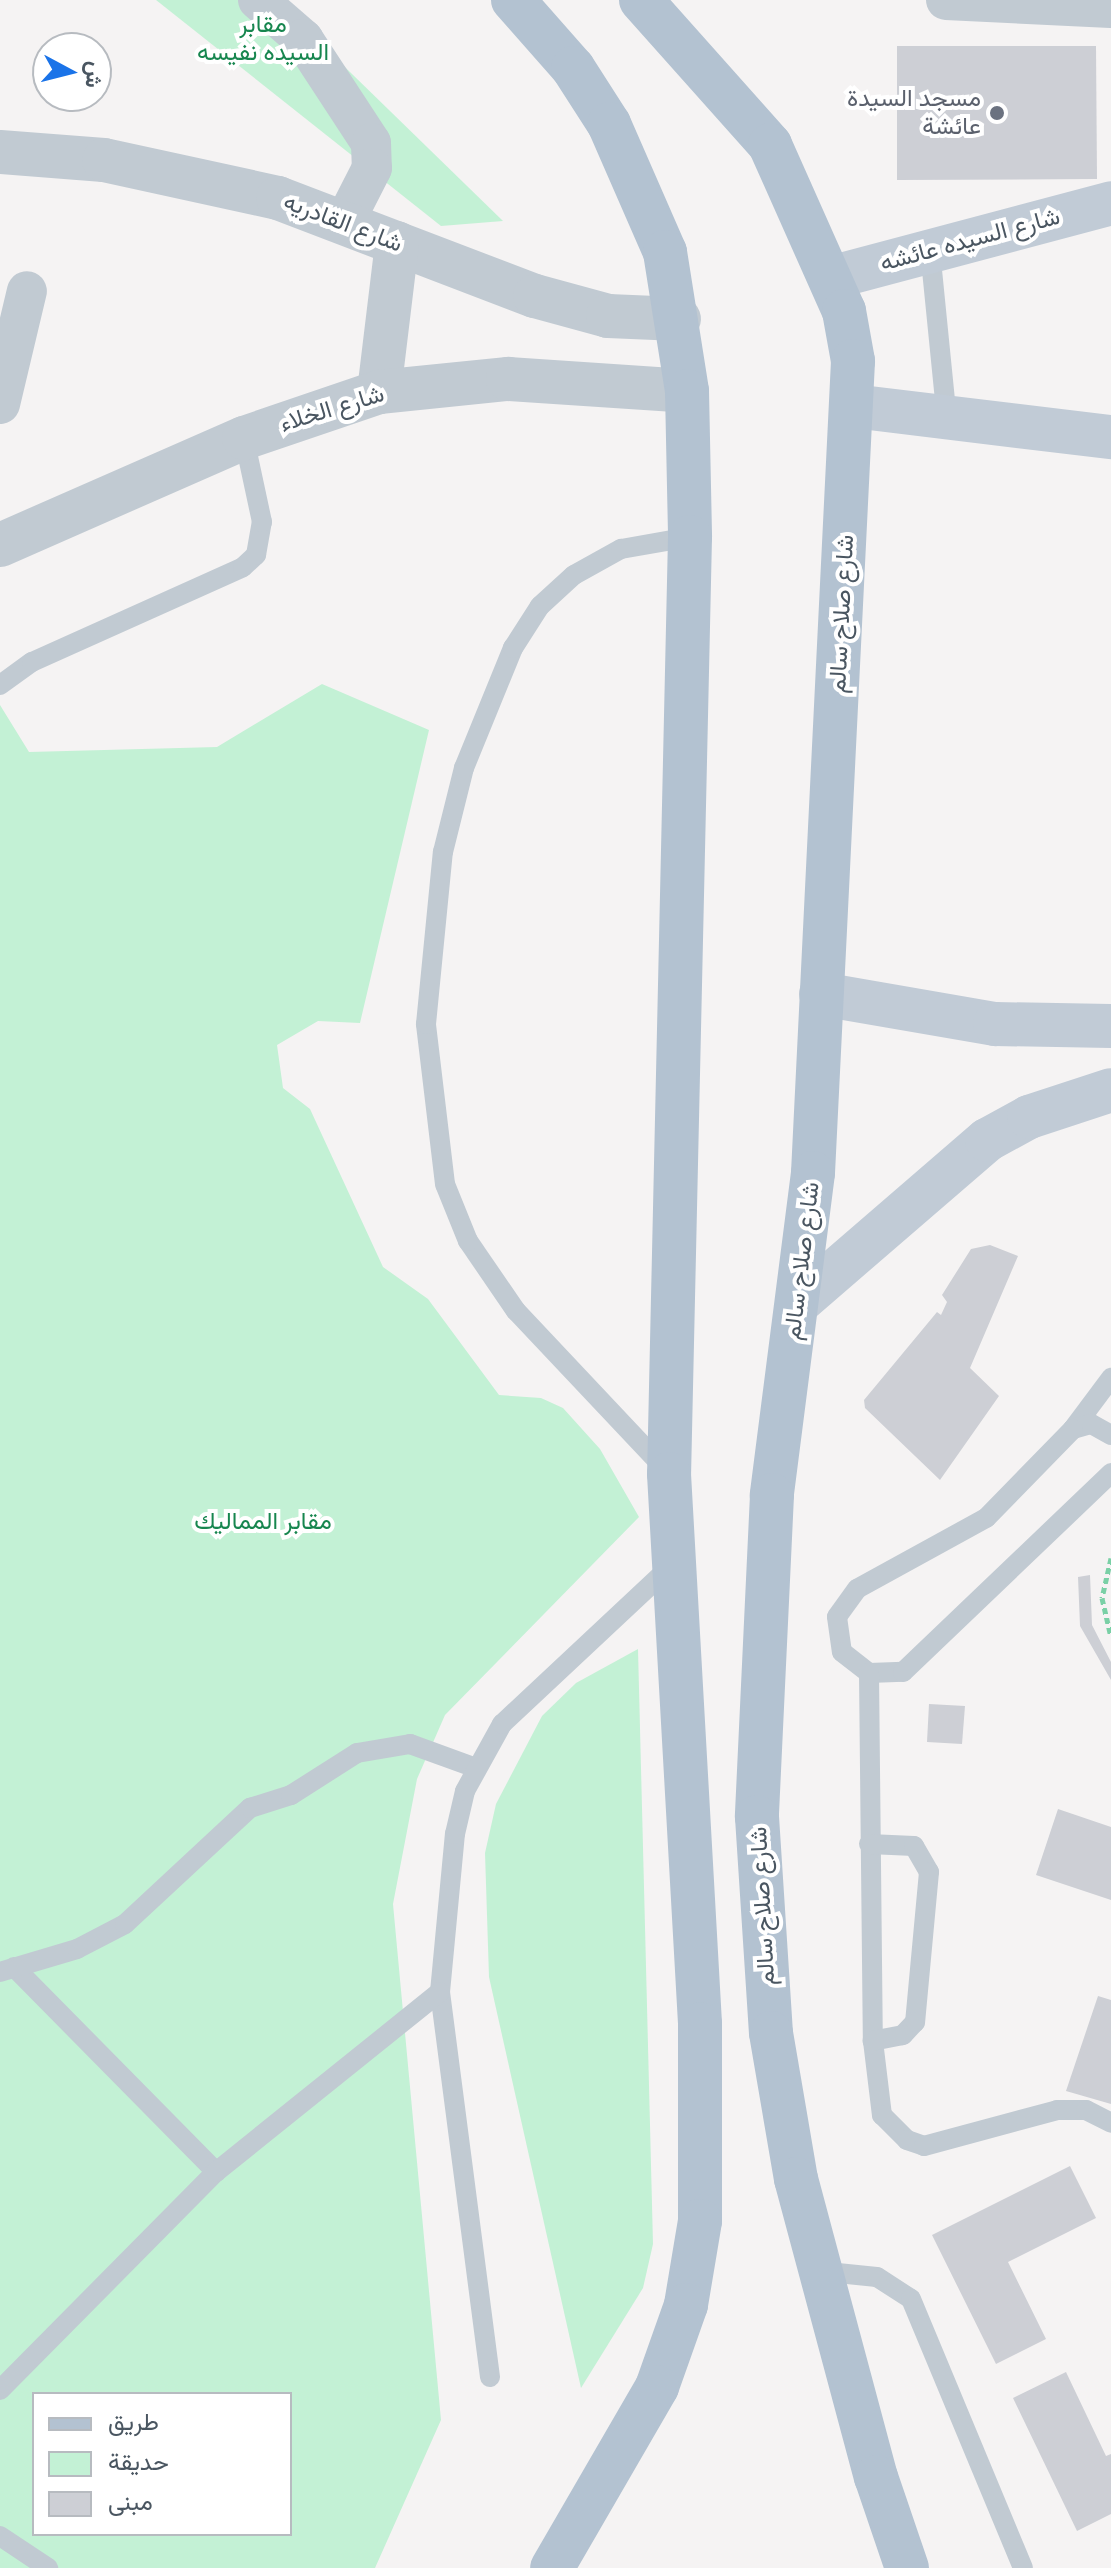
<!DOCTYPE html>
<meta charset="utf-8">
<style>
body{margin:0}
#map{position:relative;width:1111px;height:2568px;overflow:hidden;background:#f5f3f3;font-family:"Fira Sans",Vazirmatn,sans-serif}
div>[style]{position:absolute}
.green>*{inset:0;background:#c3f1d5}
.building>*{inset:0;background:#cdcfd5}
.path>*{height:5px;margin-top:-2.5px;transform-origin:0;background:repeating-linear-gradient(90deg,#7ad0a6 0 6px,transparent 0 10px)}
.service>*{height:20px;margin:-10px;padding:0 10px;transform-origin:10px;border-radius:10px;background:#c1cad2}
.minor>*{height:40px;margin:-20px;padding:0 20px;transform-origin:20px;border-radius:20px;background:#c1cad2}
.tertiary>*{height:44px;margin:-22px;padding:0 22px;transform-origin:22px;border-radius:22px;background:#c1cad2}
.secondary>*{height:44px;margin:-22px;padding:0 22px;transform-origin:22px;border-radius:22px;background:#c1cbd6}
.primary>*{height:44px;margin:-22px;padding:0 22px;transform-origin:22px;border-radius:22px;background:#b3c2d1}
.dots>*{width:22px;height:22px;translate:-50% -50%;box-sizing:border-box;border:4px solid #fff;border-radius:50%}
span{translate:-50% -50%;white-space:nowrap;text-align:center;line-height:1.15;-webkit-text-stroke:8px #fff;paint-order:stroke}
.park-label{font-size:24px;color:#17864f}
.worship-label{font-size:24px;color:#5b616d}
.right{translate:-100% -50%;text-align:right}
.street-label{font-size:24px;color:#4a5661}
.legend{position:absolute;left:32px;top:2392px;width:260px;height:144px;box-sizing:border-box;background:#fff;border:2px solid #b7bbc0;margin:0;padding:10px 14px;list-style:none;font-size:24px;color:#4a5661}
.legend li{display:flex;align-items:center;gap:16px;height:40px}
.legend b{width:40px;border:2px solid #b7bbc0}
.north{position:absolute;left:32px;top:32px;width:80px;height:80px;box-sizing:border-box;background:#fff;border:2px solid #b7bbc0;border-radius:50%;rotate:97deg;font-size:22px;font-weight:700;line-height:32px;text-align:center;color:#4a5661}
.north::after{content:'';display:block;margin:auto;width:28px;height:36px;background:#1a73e8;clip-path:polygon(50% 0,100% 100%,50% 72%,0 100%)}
</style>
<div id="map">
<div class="green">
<i style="clip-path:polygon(156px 0,276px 0,503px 221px,441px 226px)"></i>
<i style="clip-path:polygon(evenodd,322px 684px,429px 730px,360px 1023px,318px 1021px,277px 1045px,283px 1088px,310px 1109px,383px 1267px,428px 1299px,499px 1395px,541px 1398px,563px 1408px,600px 1449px,639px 1517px,445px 1715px,417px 1779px,393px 1904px,441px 2420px,375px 2568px,0 2568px,0 705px,29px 752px,217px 747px,322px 684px,34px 2394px,290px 2394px,290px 2534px,34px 2534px,34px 2394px)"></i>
<i style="clip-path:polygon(638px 1649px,653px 2244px,643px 2288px,581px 2388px,489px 1977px,485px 1853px,496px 1804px,542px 1716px,576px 1683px)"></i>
</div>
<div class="building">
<i style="clip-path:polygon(897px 46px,1096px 46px,1097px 179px,897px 180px)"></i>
<i style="clip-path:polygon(990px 1245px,1018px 1256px,970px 1368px,999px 1396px,940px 1480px,865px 1408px,864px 1400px,937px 1312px,941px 1315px,947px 1302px,942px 1295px,971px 1249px)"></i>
<i style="clip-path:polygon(1090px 1575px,1092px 1625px,1111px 1662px,1111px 1680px,1080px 1626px,1078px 1577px)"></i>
<i style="clip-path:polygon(929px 1704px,965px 1706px,962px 1744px,927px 1742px)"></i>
<i style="clip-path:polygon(1058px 1809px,1111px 1827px,1111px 1900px,1036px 1875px)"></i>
<i style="clip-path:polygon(1098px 1996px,1111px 2000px,1111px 2104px,1066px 2091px)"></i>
<i style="clip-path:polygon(1070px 2166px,1096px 2218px,1008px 2262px,1046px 2339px,996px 2364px,932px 2235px)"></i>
<i style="clip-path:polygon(1066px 2372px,1106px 2456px,1111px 2454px,1111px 2514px,1077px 2531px,1013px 2398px)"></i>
</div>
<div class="path">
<i style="left:1111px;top:1558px;width:41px;rotate:102.7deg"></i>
<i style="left:1102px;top:1598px;width:39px;rotate:77deg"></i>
</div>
<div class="service">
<i style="left:930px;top:250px;width:171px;rotate:84.3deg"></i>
<i style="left:0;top:685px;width:39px;rotate:-36deg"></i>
<i style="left:32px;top:662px;width:231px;rotate:-24.2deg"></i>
<i style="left:243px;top:567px;width:18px;rotate:-43deg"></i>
<i style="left:256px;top:555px;width:34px;rotate:-80deg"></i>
<i style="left:262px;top:522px;width:86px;rotate:-102.1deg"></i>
<i style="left:1073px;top:1429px;width:64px;rotate:-53.3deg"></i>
<i style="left:1111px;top:1435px;width:23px;rotate:-151deg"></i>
<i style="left:1091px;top:1424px;width:19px;rotate:164deg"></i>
<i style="left:1073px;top:1429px;width:124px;rotate:134.3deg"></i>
<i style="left:986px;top:1518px;width:147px;rotate:151.2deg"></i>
<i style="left:857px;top:1589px;width:34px;rotate:126deg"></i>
<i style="left:837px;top:1617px;width:35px;rotate:82deg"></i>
<i style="left:842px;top:1652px;width:34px;rotate:38deg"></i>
<i style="left:869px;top:1673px;width:34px;rotate:-2deg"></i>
<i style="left:903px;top:1672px;width:288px;rotate:-43.7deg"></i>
<i style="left:666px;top:1470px;width:219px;rotate:-133.3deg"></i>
<i style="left:516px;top:1311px;width:85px;rotate:-124.4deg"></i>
<i style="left:468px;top:1241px;width:61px;rotate:-112deg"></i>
<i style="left:445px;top:1184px;width:161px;rotate:-96.8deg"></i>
<i style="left:426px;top:1024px;width:173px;rotate:-84.4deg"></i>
<i style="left:443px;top:852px;width:87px;rotate:-76deg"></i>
<i style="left:464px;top:768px;width:130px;rotate:-67.8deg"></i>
<i style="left:513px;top:648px;width:50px;rotate:-57.3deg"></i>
<i style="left:540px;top:606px;width:46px;rotate:-42.4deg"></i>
<i style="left:574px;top:575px;width:54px;rotate:-29deg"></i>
<i style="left:621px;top:549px;width:70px;rotate:-9.9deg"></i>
<i style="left:869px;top:1673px;width:368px;rotate:89.4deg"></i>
<i style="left:873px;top:2041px;width:75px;rotate:83.1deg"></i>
<i style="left:882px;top:2115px;width:35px;rotate:45deg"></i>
<i style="left:907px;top:2140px;width:18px;rotate:19deg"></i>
<i style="left:924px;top:2146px;width:138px;rotate:-15.1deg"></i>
<i style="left:1057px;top:2110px;width:29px"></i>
<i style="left:1086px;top:2110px;width:28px;rotate:27deg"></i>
<i style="left:869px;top:1844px;width:45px;rotate:2.5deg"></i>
<i style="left:914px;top:1846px;width:30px;rotate:60deg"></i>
<i style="left:929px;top:1872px;width:151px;rotate:95.3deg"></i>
<i style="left:915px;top:2022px;width:18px;rotate:133deg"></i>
<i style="left:903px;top:2035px;width:31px;rotate:169deg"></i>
<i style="left:14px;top:1967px;width:288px;rotate:45.4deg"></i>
<i style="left:0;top:1972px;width:80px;rotate:-16.6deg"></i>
<i style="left:77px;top:1949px;width:54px;rotate:-27.5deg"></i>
<i style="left:125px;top:1924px;width:171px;rotate:-42.9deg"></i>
<i style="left:250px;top:1808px;width:43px;rotate:-17.6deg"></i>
<i style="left:291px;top:1795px;width:78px;rotate:-32.5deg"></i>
<i style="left:357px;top:1753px;width:54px;rotate:-9.6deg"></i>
<i style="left:410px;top:1744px;width:70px;rotate:20deg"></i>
<i style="left:818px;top:2271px;width:59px;rotate:5.8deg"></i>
<i style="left:877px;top:2277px;width:40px;rotate:32.9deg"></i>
<i style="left:911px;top:2299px;width:291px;rotate:67.4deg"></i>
<i style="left:490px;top:2377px;width:388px;rotate:-97.4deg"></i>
<i style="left:440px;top:1992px;width:159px;rotate:-84.6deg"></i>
<i style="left:455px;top:1834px;width:44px;rotate:-76.9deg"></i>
<i style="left:465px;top:1791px;width:77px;rotate:-61.1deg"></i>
<i style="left:502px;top:1724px;width:233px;rotate:-43.1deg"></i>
<i style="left:0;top:2390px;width:307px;rotate:-45.3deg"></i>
<i style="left:216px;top:2172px;width:287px;rotate:-38.8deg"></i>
<i style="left:0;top:2536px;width:58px;rotate:33.7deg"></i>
</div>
<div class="minor">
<i style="left:258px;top:0;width:60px;rotate:40.9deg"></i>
<i style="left:303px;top:39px;width:124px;rotate:56.8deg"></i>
<i style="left:371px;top:143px;width:25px;rotate:88deg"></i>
<i style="left:372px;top:168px;width:62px;rotate:117deg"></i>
<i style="left:946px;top:0;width:165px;rotate:2.8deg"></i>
<i style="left:0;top:404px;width:116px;rotate:-76.6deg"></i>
</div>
<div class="tertiary">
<i style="left:0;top:152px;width:104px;rotate:4.4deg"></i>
<i style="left:104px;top:160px;width:178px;rotate:12.3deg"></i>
<i style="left:278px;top:198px;width:275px;rotate:20.9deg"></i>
<i style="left:535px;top:296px;width:76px;rotate:15.3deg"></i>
<i style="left:608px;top:316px;width:71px;rotate:2.4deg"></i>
<i style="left:379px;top:392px;width:150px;rotate:-83.1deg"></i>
<i style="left:0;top:545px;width:266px;rotate:-23.7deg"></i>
<i style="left:244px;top:438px;width:143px;rotate:-18.8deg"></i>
<i style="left:379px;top:392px;width:130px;rotate:-5.8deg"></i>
<i style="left:508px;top:379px;width:179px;rotate:3.8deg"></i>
</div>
<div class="secondary">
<i style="left:830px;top:278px;width:291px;rotate:-14.9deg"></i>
<i style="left:853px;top:406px;width:260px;rotate:6.9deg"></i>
<i style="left:821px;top:994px;width:177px;rotate:9.8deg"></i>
<i style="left:995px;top:1024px;width:116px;rotate:1deg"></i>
<i style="left:797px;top:1304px;width:251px;rotate:-40.8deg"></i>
<i style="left:987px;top:1140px;width:48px;rotate:-28.7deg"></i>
<i style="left:1029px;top:1117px;width:86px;rotate:-18.2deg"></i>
</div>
<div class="primary">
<i style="left:513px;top:0;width:91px;rotate:48.6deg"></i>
<i style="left:573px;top:68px;width:67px;rotate:57.3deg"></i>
<i style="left:609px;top:124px;width:140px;rotate:66.4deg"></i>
<i style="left:665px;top:252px;width:141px;rotate:81deg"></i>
<i style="left:687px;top:391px;width:146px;rotate:88.8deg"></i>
<i style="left:690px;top:537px;width:937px;rotate:91.28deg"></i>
<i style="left:669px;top:1474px;width:551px;rotate:86.77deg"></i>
<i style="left:700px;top:2024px;width:197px;rotate:90deg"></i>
<i style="left:700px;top:2221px;width:85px;rotate:99.5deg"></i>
<i style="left:686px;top:2305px;width:87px;rotate:109.5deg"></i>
<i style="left:657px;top:2387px;width:209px;rotate:120.1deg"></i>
<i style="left:641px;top:0;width:194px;rotate:48.3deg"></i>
<i style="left:770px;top:145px;width:182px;rotate:66deg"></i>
<i style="left:844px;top:311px;width:51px;rotate:79.8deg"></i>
<i style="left:853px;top:361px;width:813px;rotate:92.82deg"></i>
<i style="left:813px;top:1173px;width:325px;rotate:97.3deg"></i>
<i style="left:772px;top:1495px;width:322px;rotate:92.7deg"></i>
<i style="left:757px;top:1817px;width:216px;rotate:86.3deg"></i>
<i style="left:771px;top:2033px;width:148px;rotate:80.3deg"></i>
<i style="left:796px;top:2179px;width:309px;rotate:75deg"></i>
<i style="left:876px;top:2477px;width:96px;rotate:71.2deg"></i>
</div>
<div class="dots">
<i style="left:997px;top:113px;background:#6b7280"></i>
</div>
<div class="park-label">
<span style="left:263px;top:39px">مقابر<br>السيده نفيسه</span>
<span style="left:263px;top:1522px">مقابر المماليك</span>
</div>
<div class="worship-label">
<span class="right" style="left:981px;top:113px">مسجد السيدة<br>عائشة</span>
</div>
<div class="street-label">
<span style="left:343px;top:223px;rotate:21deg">شارع القادريه</span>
<span style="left:970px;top:240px;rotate:-15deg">شارع السيده عائشه</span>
<span style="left:332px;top:409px;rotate:-17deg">شارع الخلاء</span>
<span style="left:842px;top:614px;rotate:-87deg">شارع صلاح سالم</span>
<span style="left:802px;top:1261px;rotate:-83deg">شارع صلاح سالم</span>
<span style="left:763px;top:1906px;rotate:-93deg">شارع صلاح سالم</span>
</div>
<ul class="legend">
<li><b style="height:10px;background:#b3c2d1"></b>طريق</li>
<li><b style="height:22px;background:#c3f1d5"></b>حديقة</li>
<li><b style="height:22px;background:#cdcfd5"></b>مبنى</li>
</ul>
<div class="north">ش</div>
</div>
